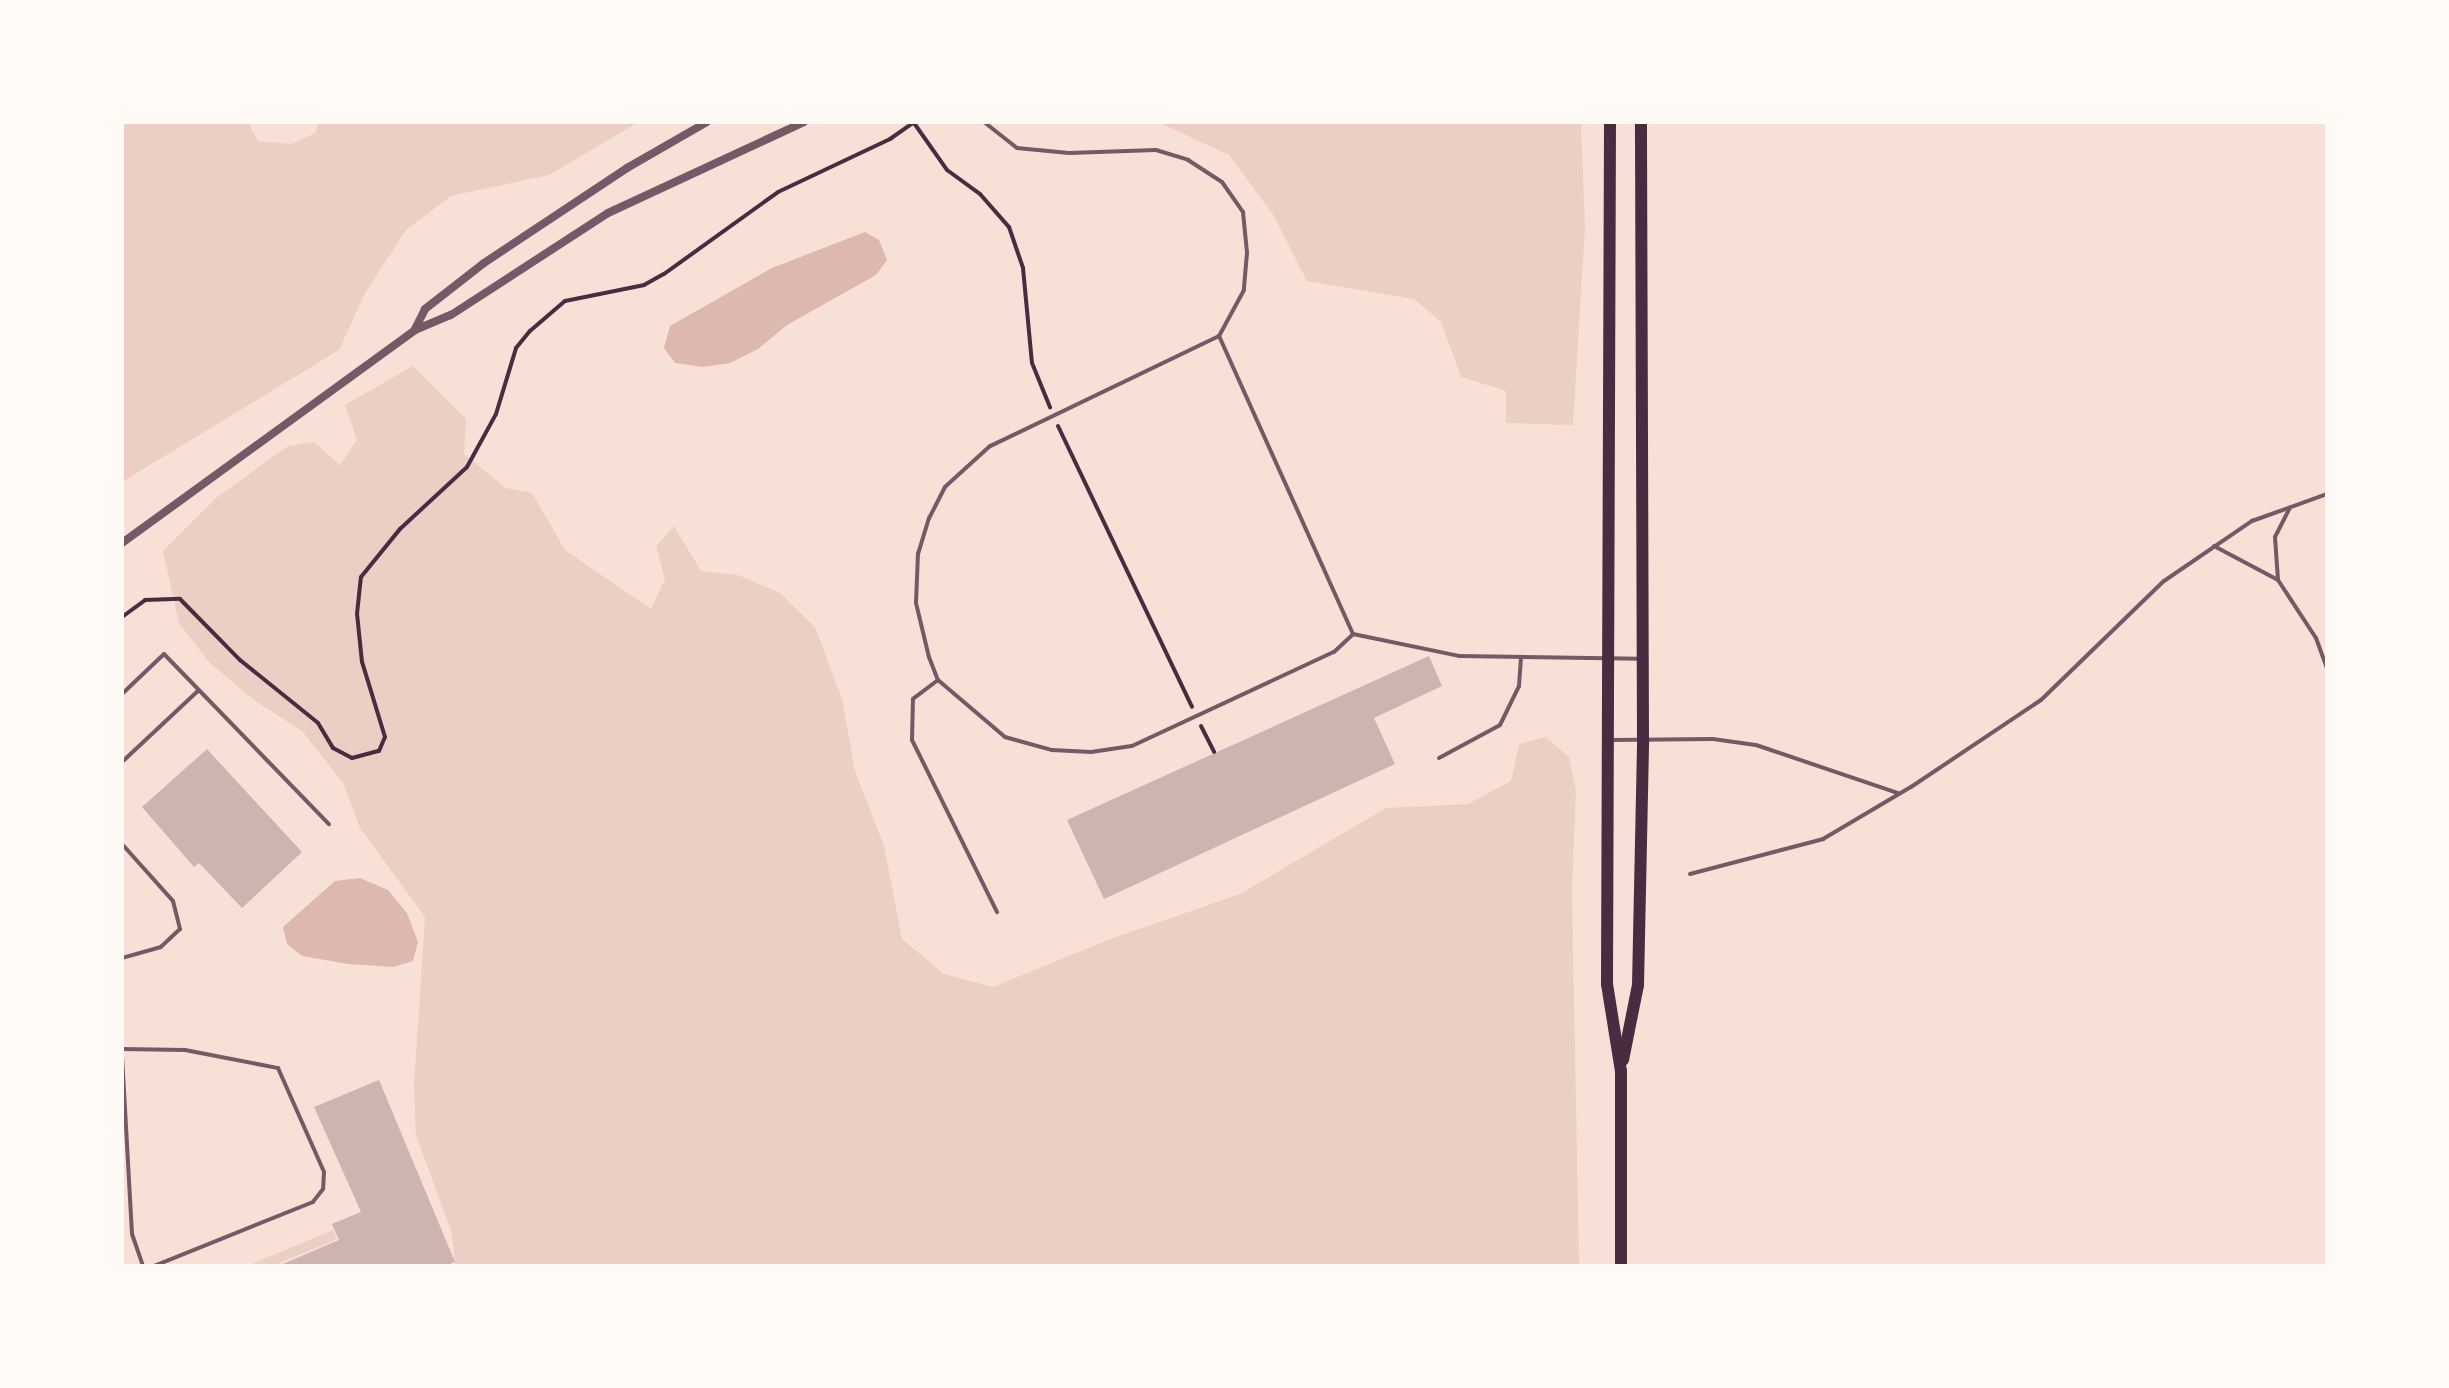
<!DOCTYPE html>
<style>
body{margin:0}
#map{position:relative;width:2449px;height:1388px;overflow:hidden;background:#f7e1d7;font-family:Poppins,sans-serif}
div>[style]{position:absolute}
.green>*{inset:0;background:#ebcfc5}
.water>*{inset:0;background:#dcb8b0}
.building>*{inset:0;background:#ccb4b1}
.path>*{height:4px;margin:-2px;padding:0 2px;transform-origin:2px;border-radius:2px;background:#4a2c40}
.service>*{height:4px;margin:-2px;padding:0 2px;transform-origin:2px;border-radius:2px;background:#755966}
.minor>*{height:8px;margin:-4px;padding:0 4px;transform-origin:4px;border-radius:4px;background:#755966}
.secondary>*{height:12px;margin:-6px;padding:0 6px;transform-origin:6px;border-radius:6px;background:#4a2c40}
span{translate:-50% -50%;white-space:nowrap;text-align:center;line-height:1.15;-webkit-text-stroke:6px #fffaf5;paint-order:stroke}
.frame{position:absolute;inset:0;border:124px solid #fffaf5;pointer-events:none}
</style>
<div id="map">
<div class="green">
<i style="clip-path:polygon(122px 122px,248px 122px,258px 141px,292px 144px,315px 133px,319px 122px,639px 122px,549px 175px,451px 196px,406px 230px,365px 293px,339px 350px,122px 482px)"></i>
<i style="clip-path:polygon(1045px 122px,1581px 122px,1585px 228px,1573px 425px,1506px 423px,1506px 391px,1461px 377px,1441px 322px,1414px 299px,1307px 281px,1274px 216px,1229px 155px,1158px 122px)"></i>
<i style="clip-path:polygon(413px 366px,466px 419px,464px 454px,506px 488px,532px 493px,565px 550px,651px 609px,665px 579px,656px 546px,674px 526px,701px 571px,738px 575px,780px 593px,815px 627px,842px 699px,855px 771px,884px 846px,902px 939px,944px 974px,993px 987px,1113px 938px,1240px 894px,1386px 808px,1468px 804px,1511px 781px,1519px 744px,1546px 737px,1569px 757px,1576px 791px,1572px 889px,1579px 1266px,455px 1266px,452px 1233px,416px 1136px,414px 1086px,425px 917px,360px 828px,343px 783px,303px 732px,251px 698px,209px 662px,179px 623px,163px 551px,216px 498px,288px 446px,314px 442px,340px 465px,357px 440px,345px 405px)"></i>
<i style="clip-path:polygon(333px 1230px,337px 1239px,273px 1266px,247px 1266px)"></i>
</div>
<div class="water">
<i style="clip-path:polygon(865px 232px,879px 240px,887px 260px,876px 275px,787px 325px,758px 349px,730px 363px,703px 367px,675px 363px,664px 348px,670px 326px,772px 268px)"></i>
<i style="clip-path:polygon(360px 878px,388px 890px,407px 913px,418px 942px,413px 961px,393px 967px,349px 964px,302px 956px,287px 944px,283px 927px,335px 881px)"></i>
</div>
<div class="building">
<i style="clip-path:polygon(1429px 656px,1442px 686px,1374px 718px,1395px 764px,1104px 899px,1067px 820px)"></i>
<i style="clip-path:polygon(207px 749px,302px 852px,242px 908px,199px 863px,194px 867px,142px 807px)"></i>
<i style="clip-path:polygon(379px 1080px,455px 1262px,445px 1266px,278px 1266px,339px 1240px,332px 1224px,361px 1212px,314px 1107px)"></i>
</div>
<div class="path">
<i style="left:914px;top:123px;width:57px;rotate:54.9deg"></i>
<i style="left:947px;top:170px;width:41px;rotate:36deg"></i>
<i style="left:980px;top:194px;width:44px;rotate:48.7deg"></i>
<i style="left:1009px;top:227px;width:43px;rotate:71.1deg"></i>
<i style="left:1023px;top:268px;width:95px;rotate:84.6deg"></i>
<i style="left:1032px;top:363px;width:48px;rotate:67.8deg"></i>
<i style="left:1058px;top:426px;width:311px;rotate:64.5deg"></i>
<i style="left:122px;top:617px;width:29px;rotate:-36deg"></i>
<i style="left:145px;top:600px;width:35px;rotate:-2deg"></i>
<i style="left:180px;top:599px;width:86px;rotate:45.5deg"></i>
<i style="left:240px;top:660px;width:100px;rotate:38.9deg"></i>
<i style="left:318px;top:723px;width:29px;rotate:59deg"></i>
<i style="left:333px;top:748px;width:21px;rotate:28deg"></i>
<i style="left:352px;top:758px;width:28px;rotate:-15deg"></i>
<i style="left:379px;top:751px;width:15px;rotate:-67deg"></i>
<i style="left:385px;top:737px;width:78px;rotate:-107deg"></i>
<i style="left:362px;top:662px;width:48px;rotate:-95.9deg"></i>
<i style="left:357px;top:614px;width:37px;rotate:-84deg"></i>
<i style="left:361px;top:577px;width:62px;rotate:-50.9deg"></i>
<i style="left:400px;top:529px;width:91px;rotate:-42.8deg"></i>
<i style="left:467px;top:467px;width:60px;rotate:-61.3deg"></i>
<i style="left:496px;top:414px;width:69px;rotate:-73.1deg"></i>
<i style="left:516px;top:348px;width:22px;rotate:-51deg"></i>
<i style="left:530px;top:331px;width:46px;rotate:-40.6deg"></i>
<i style="left:565px;top:301px;width:81px;rotate:-11.4deg"></i>
<i style="left:644px;top:285px;width:23px;rotate:-29deg"></i>
<i style="left:664px;top:274px;width:140px;rotate:-35.7deg"></i>
<i style="left:778px;top:192px;width:124px;rotate:-25.3deg"></i>
<i style="left:890px;top:139px;width:29px;rotate:-35deg"></i>
<i style="left:1201px;top:726px;width:29px;rotate:63deg"></i>
</div>
<div class="service">
<i style="left:984px;top:122px;width:42px;rotate:38.2deg"></i>
<i style="left:1017px;top:148px;width:52px;rotate:5.5deg"></i>
<i style="left:1069px;top:153px;width:87px;rotate:-2deg"></i>
<i style="left:1156px;top:150px;width:34px;rotate:17deg"></i>
<i style="left:1188px;top:160px;width:40px;rotate:32.9deg"></i>
<i style="left:1222px;top:182px;width:37px;rotate:55deg"></i>
<i style="left:1243px;top:212px;width:41px;rotate:84.4deg"></i>
<i style="left:1247px;top:253px;width:37px;rotate:95deg"></i>
<i style="left:1244px;top:290px;width:52px;rotate:118.5deg"></i>
<i style="left:1219px;top:336px;width:254px;rotate:154.3deg"></i>
<i style="left:990px;top:446px;width:61px;rotate:137.7deg"></i>
<i style="left:945px;top:487px;width:35px;rotate:117deg"></i>
<i style="left:929px;top:518px;width:37px;rotate:107deg"></i>
<i style="left:918px;top:553px;width:50px;rotate:92.3deg"></i>
<i style="left:916px;top:603px;width:56px;rotate:76.5deg"></i>
<i style="left:929px;top:657px;width:25px;rotate:69deg"></i>
<i style="left:938px;top:680px;width:88px;rotate:40.4deg"></i>
<i style="left:1005px;top:737px;width:49px;rotate:15.5deg"></i>
<i style="left:1052px;top:750px;width:39px;rotate:3deg"></i>
<i style="left:1091px;top:752px;width:41px;rotate:-8.3deg"></i>
<i style="left:1132px;top:746px;width:223px;rotate:-25deg"></i>
<i style="left:1334px;top:652px;width:26px;rotate:-43deg"></i>
<i style="left:1353px;top:634px;width:327px;rotate:-114.2deg"></i>
<i style="left:2214px;top:546px;width:72px;rotate:28deg"></i>
<i style="left:2278px;top:580px;width:69px;rotate:56.8deg"></i>
<i style="left:2316px;top:638px;width:32px;rotate:70deg"></i>
<i style="left:2278px;top:580px;width:43px;rotate:-94deg"></i>
<i style="left:2275px;top:537px;width:33px;rotate:-63deg"></i>
<i style="left:1353px;top:634px;width:108px;rotate:11.7deg"></i>
<i style="left:1459px;top:656px;width:181px;rotate:0.9deg"></i>
<i style="left:938px;top:680px;width:31px;rotate:143deg"></i>
<i style="left:913px;top:699px;width:41px;rotate:91.4deg"></i>
<i style="left:912px;top:740px;width:192px;rotate:63.7deg"></i>
<i style="left:122px;top:694px;width:58px;rotate:-43.6deg"></i>
<i style="left:164px;top:654px;width:237px;rotate:45.9deg"></i>
<i style="left:1612px;top:740px;width:101px;rotate:-0.6deg"></i>
<i style="left:1713px;top:739px;width:43px;rotate:7.9deg"></i>
<i style="left:1756px;top:745px;width:150px;rotate:18.7deg"></i>
<i style="left:1439px;top:758px;width:69px;rotate:-28.4deg"></i>
<i style="left:1500px;top:725px;width:43px;rotate:-64deg"></i>
<i style="left:1519px;top:686px;width:29px;rotate:-86deg"></i>
<i style="left:122px;top:762px;width:105px;rotate:-43.1deg"></i>
<i style="left:122px;top:844px;width:76px;rotate:48.2deg"></i>
<i style="left:173px;top:901px;width:29px;rotate:76deg"></i>
<i style="left:180px;top:929px;width:26px;rotate:137deg"></i>
<i style="left:161px;top:947px;width:41px;rotate:164.2deg"></i>
<i style="left:1690px;top:874px;width:138px;rotate:-14.7deg"></i>
<i style="left:1823px;top:839px;width:102px;rotate:-30.6deg"></i>
<i style="left:1911px;top:787px;width:156px;rotate:-33.8deg"></i>
<i style="left:2041px;top:700px;width:171px;rotate:-44.1deg"></i>
<i style="left:2164px;top:581px;width:107px;rotate:-34.3deg"></i>
<i style="left:2252px;top:521px;width:80px;rotate:-19.8deg"></i>
<i style="left:122px;top:1049px;width:63px;rotate:0.9deg"></i>
<i style="left:185px;top:1050px;width:95px;rotate:11deg"></i>
<i style="left:278px;top:1068px;width:114px;rotate:66.1deg"></i>
<i style="left:324px;top:1172px;width:17px;rotate:93deg"></i>
<i style="left:323px;top:1189px;width:16px;rotate:128deg"></i>
<i style="left:313px;top:1202px;width:171px;rotate:158.1deg"></i>
<i style="left:122px;top:1055px;width:179px;rotate:86.8deg"></i>
<i style="left:132px;top:1234px;width:34px;rotate:71deg"></i>
</div>
<div class="minor">
<i style="left:415px;top:329px;width:22px;rotate:-63deg"></i>
<i style="left:425px;top:309px;width:75px;rotate:-37.9deg"></i>
<i style="left:484px;top:263px;width:172px;rotate:-33.6deg"></i>
<i style="left:627px;top:168px;width:92px;rotate:-29.9deg"></i>
<i style="left:122px;top:543px;width:362px;rotate:-36deg"></i>
<i style="left:415px;top:330px;width:39px;rotate:-23deg"></i>
<i style="left:451px;top:315px;width:187px;rotate:-33deg"></i>
<i style="left:608px;top:213px;width:216px;rotate:-24.9deg"></i>
</div>
<div class="secondary">
<i style="left:1610px;top:122px;width:862px;rotate:90.2deg"></i>
<i style="left:1607px;top:984px;width:88px;rotate:80.9deg"></i>
<i style="left:1621px;top:1071px;width:195px;rotate:90deg"></i>
<i style="left:1623px;top:1060px;width:76px;rotate:-78.7deg"></i>
<i style="left:1638px;top:985px;width:245px;rotate:-88.8deg"></i>
<i style="left:1643px;top:740px;width:618px;rotate:-90.19deg"></i>
</div>
<div class="frame"></div>
</div>
